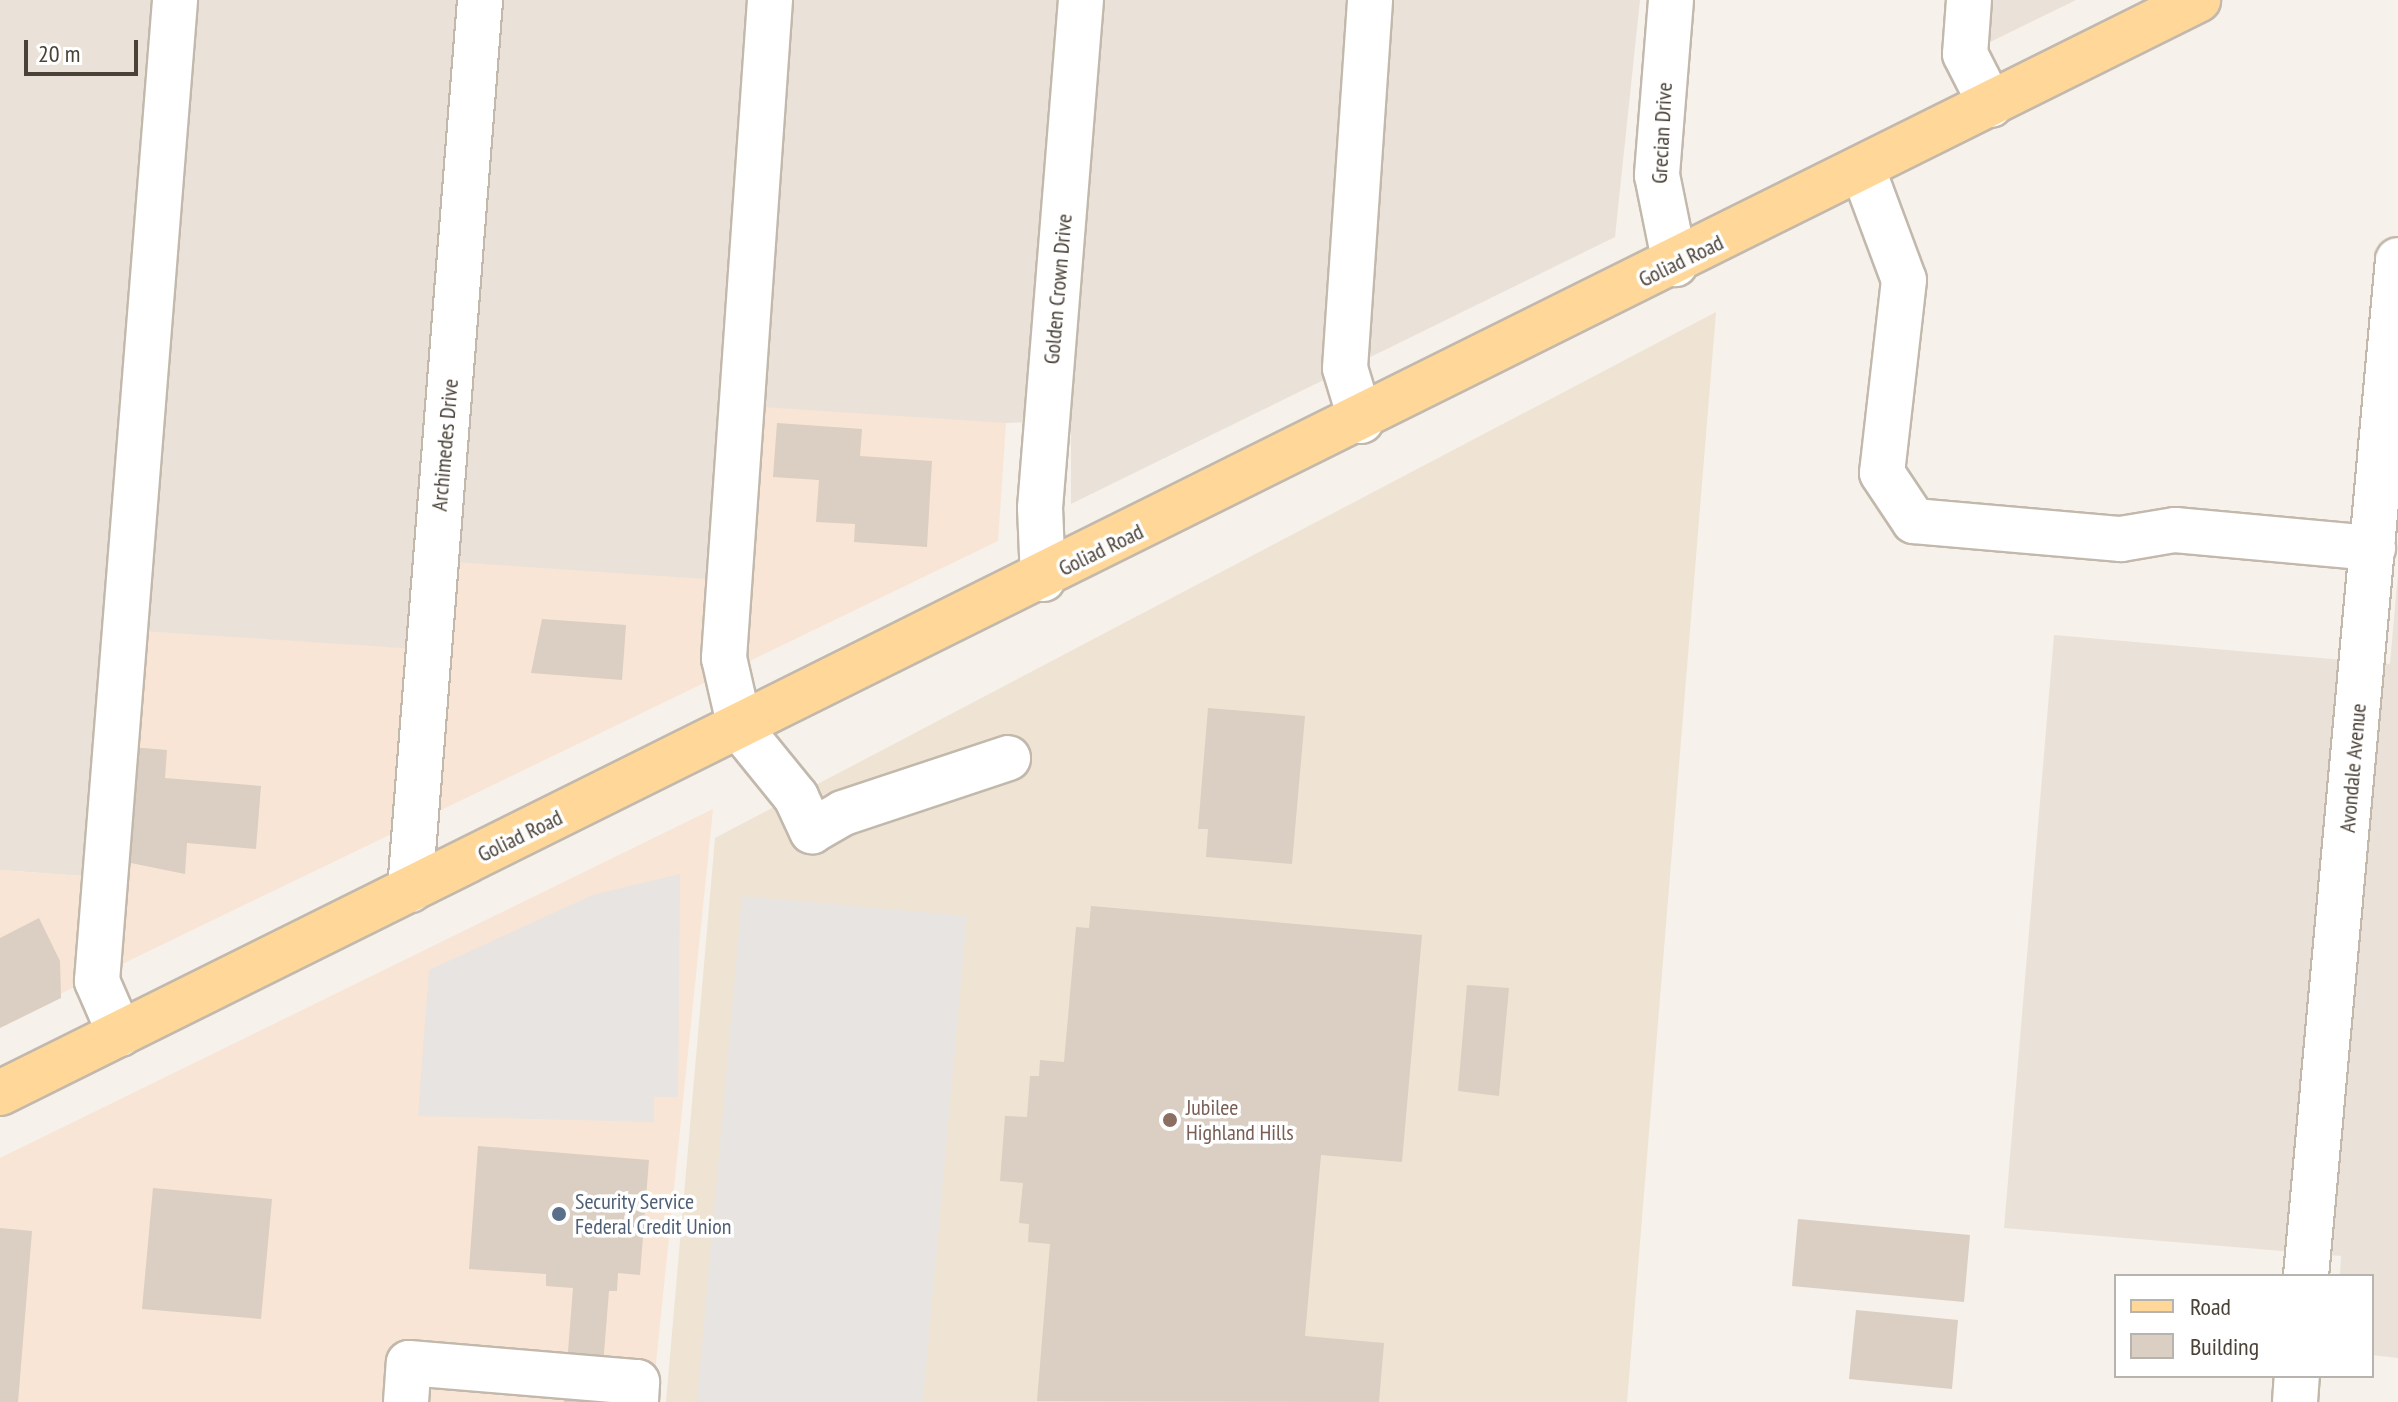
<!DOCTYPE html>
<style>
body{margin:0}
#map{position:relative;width:2398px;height:1402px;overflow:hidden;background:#f6f1ea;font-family:"PT Sans Narrow",sans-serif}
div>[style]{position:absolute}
.residential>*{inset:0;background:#eae2d8}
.commercial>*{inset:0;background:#f8e5d5}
.education>*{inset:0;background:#efe4d3}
.parking>*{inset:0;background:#e7e4e1}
.building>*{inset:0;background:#dbcec2}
.roads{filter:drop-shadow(2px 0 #c2b8ac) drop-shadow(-2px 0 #c2b8ac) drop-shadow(0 2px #c2b8ac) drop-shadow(0 -2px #c2b8ac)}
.minor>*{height:44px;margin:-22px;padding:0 22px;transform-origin:22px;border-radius:22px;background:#fff}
.major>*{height:44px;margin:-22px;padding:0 22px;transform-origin:22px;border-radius:22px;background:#ffd899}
.dots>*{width:22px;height:22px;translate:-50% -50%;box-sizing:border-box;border:4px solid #fff;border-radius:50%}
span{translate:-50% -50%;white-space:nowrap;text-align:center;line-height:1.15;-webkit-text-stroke:7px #fff;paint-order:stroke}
.street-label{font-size:22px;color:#4a4137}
.education-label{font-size:22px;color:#785e54}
.left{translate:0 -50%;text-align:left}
.service-label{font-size:22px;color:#4e5e75}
.legend{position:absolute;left:2114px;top:1274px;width:260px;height:104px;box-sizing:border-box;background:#fff;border:2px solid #b7b3af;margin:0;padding:10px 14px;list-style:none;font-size:24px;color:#4a4137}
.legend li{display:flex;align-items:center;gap:16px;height:40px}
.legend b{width:40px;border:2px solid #b7b3af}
.scale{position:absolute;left:24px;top:40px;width:114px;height:36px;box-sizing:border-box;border:4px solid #4a4137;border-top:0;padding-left:10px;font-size:24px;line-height:28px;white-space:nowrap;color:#4a4137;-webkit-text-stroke:6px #fff;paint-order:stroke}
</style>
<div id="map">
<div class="residential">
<i style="clip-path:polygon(0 0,1640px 0,1615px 237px,1071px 504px,1071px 420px,1006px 423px,735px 581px,447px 651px,110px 878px,0 870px)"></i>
<i style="clip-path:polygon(1984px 0,2076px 0,1982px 46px)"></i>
<i style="clip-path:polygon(2398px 573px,2398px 1358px,2372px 1355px,2372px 1276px,2340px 1276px,2341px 1256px,2004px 1228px,2054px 635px,2390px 664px)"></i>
</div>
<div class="commercial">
<i style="clip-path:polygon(746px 406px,1006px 423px,998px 541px,0 1023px,0 870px,110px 878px,126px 630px,447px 651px,453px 562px,735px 581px)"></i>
<i style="clip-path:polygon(713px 809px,652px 1402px,0 1402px,0 1158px)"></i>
</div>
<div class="education">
<i style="clip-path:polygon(1716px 312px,1627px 1402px,666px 1402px,715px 838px)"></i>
</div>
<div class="parking">
<i style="clip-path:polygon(680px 874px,678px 1097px,654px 1097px,654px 1122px,418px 1116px,429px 970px,593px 895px)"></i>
<i style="clip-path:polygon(742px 896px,967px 916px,923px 1402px,697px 1402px)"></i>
</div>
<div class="building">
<i style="clip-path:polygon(777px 423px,862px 429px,860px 456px,932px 461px,927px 547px,854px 542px,855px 524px,816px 522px,819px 480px,773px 477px)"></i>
<i style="clip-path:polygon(542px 619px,626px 625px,622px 680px,531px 673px)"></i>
<i style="clip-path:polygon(1208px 708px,1305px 716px,1292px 864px,1206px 857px,1208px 829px,1198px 829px)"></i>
<i style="clip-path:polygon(131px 747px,167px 750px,165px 778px,261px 786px,256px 849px,187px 843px,185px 874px,121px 861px)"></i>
<i style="clip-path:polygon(1091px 906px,1422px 935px,1402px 1162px,1321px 1155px,1305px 1336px,1384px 1343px,1379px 1402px,1037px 1401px,1050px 1244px,1028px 1242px,1029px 1224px,1019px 1223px,1023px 1183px,1000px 1181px,1005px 1116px,1027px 1117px,1030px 1076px,1039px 1076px,1040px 1060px,1064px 1062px,1076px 927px,1089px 928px)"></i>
<i style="clip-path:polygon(39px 918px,60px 961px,61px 998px,0 1028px,0 938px)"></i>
<i style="clip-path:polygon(1467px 985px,1509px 988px,1499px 1096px,1458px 1091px)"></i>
<i style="clip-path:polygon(478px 1146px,649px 1160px,640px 1275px,618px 1273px,617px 1291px,609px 1291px,600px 1402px,564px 1402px,573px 1288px,546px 1286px,546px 1274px,469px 1269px)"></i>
<i style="clip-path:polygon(153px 1188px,272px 1199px,261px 1319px,142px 1309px)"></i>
<i style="clip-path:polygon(1798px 1219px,1970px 1235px,1964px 1302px,1792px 1286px)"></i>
<i style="clip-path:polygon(0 1228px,32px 1231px,18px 1402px,0 1402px)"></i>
<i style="clip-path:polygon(1856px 1310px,1958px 1320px,1952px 1389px,1849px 1379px)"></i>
</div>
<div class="roads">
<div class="minor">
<i style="left:770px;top:0;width:660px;rotate:94deg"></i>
<i style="left:724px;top:658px;width:72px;rotate:77.1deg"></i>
<i style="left:740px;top:728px;width:89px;rotate:50.9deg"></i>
<i style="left:796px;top:797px;width:38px;rotate:65deg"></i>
<i style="left:812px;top:831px;width:36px;rotate:-30deg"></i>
<i style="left:843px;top:813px;width:174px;rotate:-18.4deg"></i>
<i style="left:1671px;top:0;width:176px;rotate:94.6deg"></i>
<i style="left:1657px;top:175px;width:91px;rotate:78.6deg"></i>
<i style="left:1969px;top:0;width:54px;rotate:94.2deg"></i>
<i style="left:1965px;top:54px;width:57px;rotate:63deg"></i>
<i style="left:1863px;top:170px;width:117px;rotate:69.6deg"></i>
<i style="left:1904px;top:280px;width:194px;rotate:96.5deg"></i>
<i style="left:1882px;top:473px;width:58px;rotate:56.3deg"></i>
<i style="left:1914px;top:521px;width:208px;rotate:5deg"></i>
<i style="left:2121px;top:539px;width:55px;rotate:-9.5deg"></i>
<i style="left:2175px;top:530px;width:199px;rotate:5.2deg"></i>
<i style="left:1361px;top:421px;width:55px;rotate:-106.8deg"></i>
<i style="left:1345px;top:368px;width:369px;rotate:-86.1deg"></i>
<i style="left:1043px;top:579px;width:71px;rotate:-92.4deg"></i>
<i style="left:1040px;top:508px;width:510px;rotate:-85.39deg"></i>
<i style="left:410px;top:890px;width:893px;rotate:-85.5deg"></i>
<i style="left:120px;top:1034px;width:58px;rotate:-113.5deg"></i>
<i style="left:97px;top:981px;width:984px;rotate:-85.45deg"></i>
<i style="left:2306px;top:1276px;width:1020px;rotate:-84.83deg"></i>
<i style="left:406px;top:1402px;width:39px;rotate:-86deg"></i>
<i style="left:409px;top:1363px;width:229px;rotate:4.8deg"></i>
<i style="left:637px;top:1382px;width:20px;rotate:93deg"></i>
<i style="left:2295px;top:1402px;width:26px;rotate:-86deg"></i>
</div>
<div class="major">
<i style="left:0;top:1093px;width:2455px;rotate:-26.44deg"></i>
</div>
</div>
<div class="dots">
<i style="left:1170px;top:1120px;background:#8d6e63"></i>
<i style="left:559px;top:1214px;background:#5c6f8a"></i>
</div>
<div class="street-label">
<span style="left:1662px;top:133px;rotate:-87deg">Grecian Drive</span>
<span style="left:1681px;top:261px;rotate:-26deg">Goliad Road</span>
<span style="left:1058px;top:289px;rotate:-85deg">Golden Crown Drive</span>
<span style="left:445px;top:445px;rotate:-85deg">Archimedes Drive</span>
<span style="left:1101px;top:550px;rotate:-26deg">Goliad Road</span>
<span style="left:2353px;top:768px;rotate:-85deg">Avondale Avenue</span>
<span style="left:520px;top:836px;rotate:-26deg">Goliad Road</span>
</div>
<div class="education-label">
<span class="left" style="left:1186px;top:1120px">Jubilee<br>Highland Hills</span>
</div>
<div class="service-label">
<span class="left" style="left:575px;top:1214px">Security Service<br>Federal Credit Union</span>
</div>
<ul class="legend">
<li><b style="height:10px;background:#ffd899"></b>Road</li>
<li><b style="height:22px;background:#dbcec2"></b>Building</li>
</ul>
<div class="scale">20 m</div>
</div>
